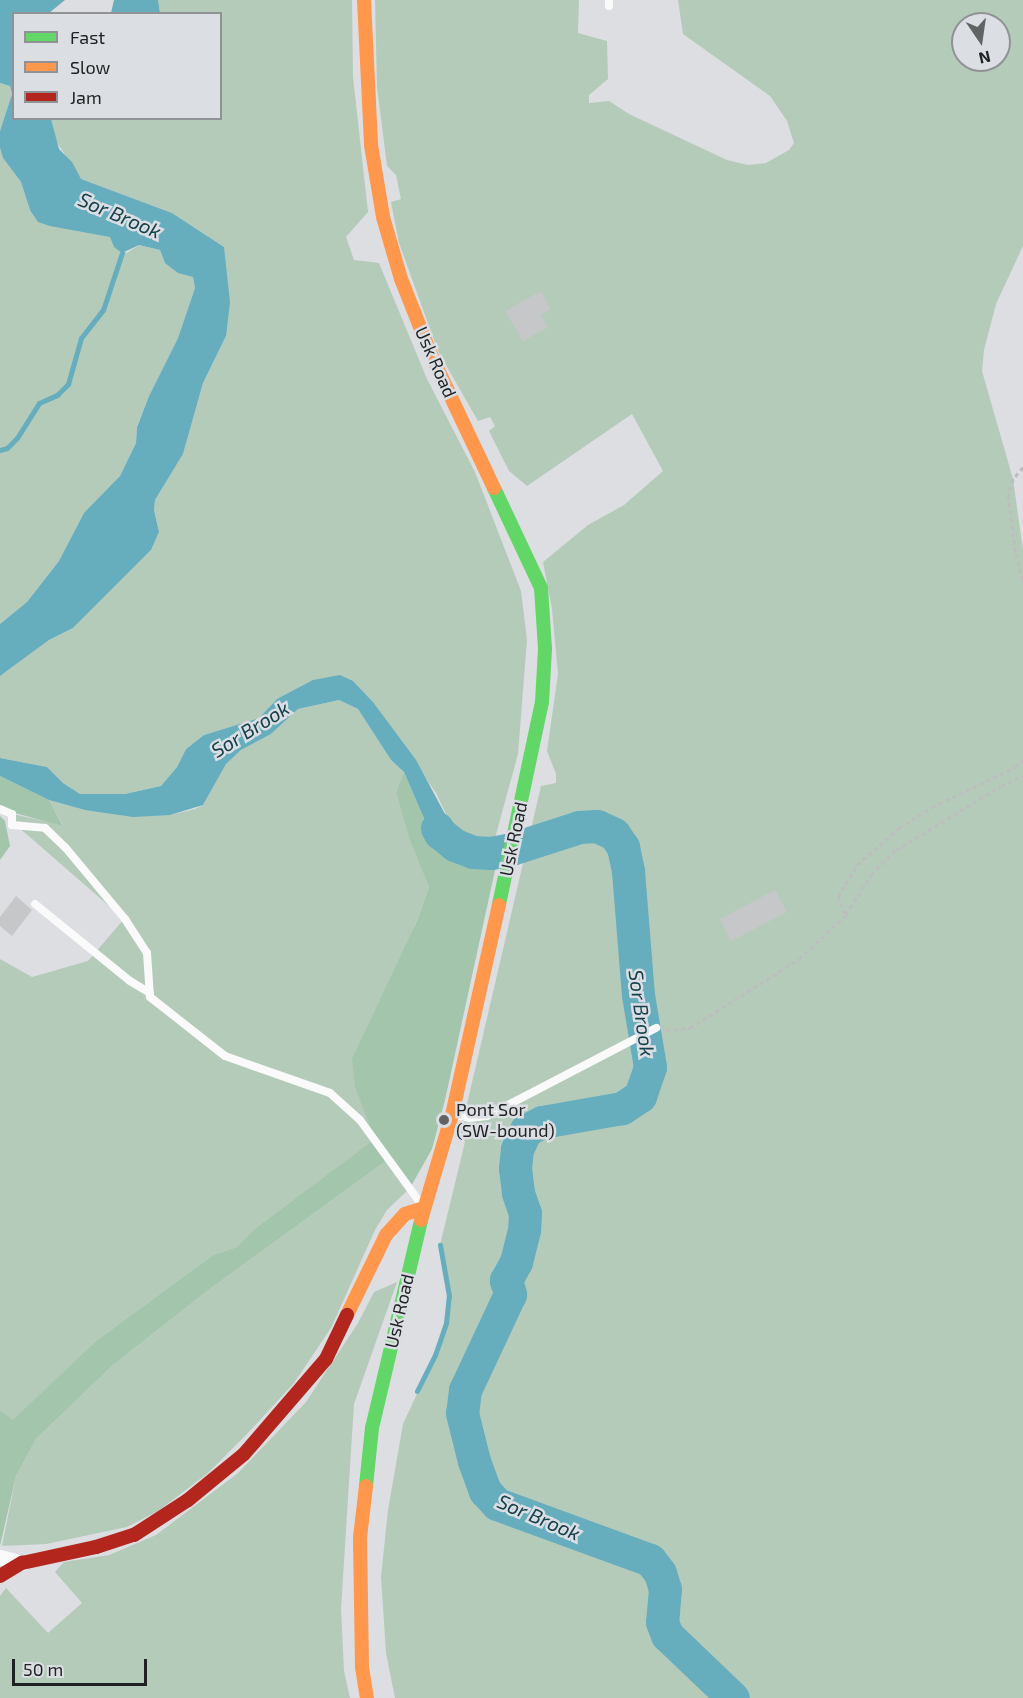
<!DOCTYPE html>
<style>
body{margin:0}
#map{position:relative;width:1023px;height:1698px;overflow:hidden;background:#dcdee1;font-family:"Exo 2",sans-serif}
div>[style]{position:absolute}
.green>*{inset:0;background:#b4cbba}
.forest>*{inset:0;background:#a2c5ac}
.water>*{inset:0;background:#66adbe}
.stream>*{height:5px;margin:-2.5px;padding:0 2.5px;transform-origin:2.5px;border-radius:2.5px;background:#66adbe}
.river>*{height:33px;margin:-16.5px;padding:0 16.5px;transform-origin:16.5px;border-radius:16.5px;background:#66adbe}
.building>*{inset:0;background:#c5c7c9}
.path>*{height:3px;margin-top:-1.5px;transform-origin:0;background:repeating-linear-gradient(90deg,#bcbebe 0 4.5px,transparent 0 7.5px)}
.lane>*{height:8px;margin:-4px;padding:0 4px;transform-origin:4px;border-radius:4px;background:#fafafa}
.street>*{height:15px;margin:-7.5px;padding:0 7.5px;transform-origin:7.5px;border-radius:7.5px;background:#fafafa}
.fast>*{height:14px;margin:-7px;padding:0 7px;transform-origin:7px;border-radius:7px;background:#63d668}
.slow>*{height:14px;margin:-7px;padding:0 7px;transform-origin:7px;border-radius:7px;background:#ff974d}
.jam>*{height:14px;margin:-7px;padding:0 7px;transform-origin:7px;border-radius:7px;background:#b3261e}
.dots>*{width:16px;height:16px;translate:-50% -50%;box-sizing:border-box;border:3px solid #dbdee2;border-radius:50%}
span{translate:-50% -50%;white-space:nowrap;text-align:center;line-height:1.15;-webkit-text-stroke:5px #dbdee2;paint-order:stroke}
.street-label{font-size:18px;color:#1f2122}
.poi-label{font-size:18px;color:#1f2122}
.left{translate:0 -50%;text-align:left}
.water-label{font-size:20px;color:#15414c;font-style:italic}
.legend{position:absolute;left:12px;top:12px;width:210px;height:108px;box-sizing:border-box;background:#dbdee2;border:2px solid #909295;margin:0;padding:8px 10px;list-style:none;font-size:18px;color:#1f2122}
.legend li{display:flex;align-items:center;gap:12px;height:30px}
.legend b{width:30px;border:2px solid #909295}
.north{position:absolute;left:951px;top:12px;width:60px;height:60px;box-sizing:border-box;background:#dbdee2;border:2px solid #909295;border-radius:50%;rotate:167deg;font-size:16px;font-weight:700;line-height:24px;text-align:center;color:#1f2122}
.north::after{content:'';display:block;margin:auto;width:21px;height:27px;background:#616365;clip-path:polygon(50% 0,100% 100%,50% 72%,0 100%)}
.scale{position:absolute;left:12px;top:1659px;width:135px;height:27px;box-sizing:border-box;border:3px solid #1f2122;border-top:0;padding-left:8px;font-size:18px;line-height:21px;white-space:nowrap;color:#1f2122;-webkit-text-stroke:4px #dbdee2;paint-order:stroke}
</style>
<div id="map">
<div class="green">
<i style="clip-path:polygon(158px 0,352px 0,353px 77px,368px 212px,346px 237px,354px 260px,379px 263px,427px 379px,475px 472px,521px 591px,527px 640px,518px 754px,491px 853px,473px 852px,453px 829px,436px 793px,373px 702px,353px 681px,277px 699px,259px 718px,204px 735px,186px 749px,177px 767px,161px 786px,125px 794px,80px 794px,63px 783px,47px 767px,0 758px,0 676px,49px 640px,73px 628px,151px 550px,159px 532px,154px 510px,155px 500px,183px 454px,203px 383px,226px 336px,224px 247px,172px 213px,81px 179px,54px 138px,51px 119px,220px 118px,220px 14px,160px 13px)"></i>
<i style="clip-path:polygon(evenodd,375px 0,579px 0,578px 33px,607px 41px,608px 79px,589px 95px,589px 103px,609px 101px,629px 114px,727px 160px,748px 165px,766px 163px,789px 150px,794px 143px,787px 121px,770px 96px,683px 34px,678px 0,1023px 0,1023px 246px,996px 304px,984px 350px,982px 371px,1013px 479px,1023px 550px,1023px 1698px,395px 1698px,386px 1653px,381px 1577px,388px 1510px,403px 1424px,435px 1355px,446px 1323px,449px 1296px,440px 1245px,465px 1142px,460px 1134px,541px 786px,556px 783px,556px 774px,547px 751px,558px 674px,552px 609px,543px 562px,588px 525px,624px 505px,663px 471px,632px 414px,527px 486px,509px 471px,489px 431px,495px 426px,490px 417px,478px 421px,438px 351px,399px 243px,391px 202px,401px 199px,396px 175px,387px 166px,377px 87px,375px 0,963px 24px,999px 24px,999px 60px,963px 60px,963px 24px)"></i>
<i style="clip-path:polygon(0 83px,10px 86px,12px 94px,0 131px)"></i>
<i style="clip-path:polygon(0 148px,3px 158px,21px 182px,30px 210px,111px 237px,114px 247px,127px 253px,139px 245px,160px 250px,165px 263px,193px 277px,195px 288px,178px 338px,149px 396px,137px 426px,136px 443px,120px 476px,84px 514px,59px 561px,27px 602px,0 624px)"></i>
<i style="clip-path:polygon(339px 700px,358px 709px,391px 760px,404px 772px,396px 792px,429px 887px,355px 1088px,376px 1139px,253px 1230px,237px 1247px,213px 1255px,96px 1341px,13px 1421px,0 1410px,0 959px,32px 977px,88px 961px,124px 919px,16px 825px,12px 814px,63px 825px,49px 800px,85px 810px,170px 815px,195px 809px,203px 805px,226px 764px,241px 750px,271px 734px,298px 709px)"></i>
<i style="clip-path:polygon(390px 1158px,410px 1188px,387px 1210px,375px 1230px,331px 1328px,294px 1383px,247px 1434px,208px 1473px,158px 1511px,127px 1527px,46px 1544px,2px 1546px,16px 1476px,36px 1439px,113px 1365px,207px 1291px)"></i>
<i style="clip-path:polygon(397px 1282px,354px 1404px,341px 1609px,344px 1671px,350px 1698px,0 1698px,0 1596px,6px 1588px,48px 1633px,82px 1603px,55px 1572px,64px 1562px,109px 1555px,156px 1535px,238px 1473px,306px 1402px,358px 1323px,374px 1292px)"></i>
</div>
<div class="forest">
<i style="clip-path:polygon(404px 772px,436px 846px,473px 852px,499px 852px,445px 1100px,432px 1149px,410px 1188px,390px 1158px,207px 1291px,113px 1365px,36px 1439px,16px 1476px,0 1546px,0 1410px,13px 1420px,96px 1341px,213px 1255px,237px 1247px,253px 1230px,375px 1139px,355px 1088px,352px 1059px,416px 923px,429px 887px,410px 840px,396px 792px)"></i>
<i style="clip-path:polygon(0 776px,49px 800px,63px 826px,0 809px)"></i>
<i style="clip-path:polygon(0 816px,5px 821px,10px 846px,0 860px)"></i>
</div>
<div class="water">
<i style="clip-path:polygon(0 0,65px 0,49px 13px,14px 14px,14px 118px,51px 119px,59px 149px,72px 162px,81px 179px,172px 213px,224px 247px,230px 302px,226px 336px,203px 383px,183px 454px,155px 500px,154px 510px,159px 532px,151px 550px,73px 628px,49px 640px,0 676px,0 624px,27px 602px,59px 561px,84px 513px,120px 476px,136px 443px,137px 427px,149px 396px,178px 338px,195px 288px,193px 277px,178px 273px,165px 263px,160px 250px,139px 245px,122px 253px,114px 247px,110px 237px,50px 226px,38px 222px,30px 210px,21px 182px,3px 158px,0 148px,0 131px,12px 94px,10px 86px,0 83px)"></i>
<i style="clip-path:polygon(114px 0,158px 0,160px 13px,111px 13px)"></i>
<i style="clip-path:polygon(340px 675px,353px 681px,373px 702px,416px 760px,453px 829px,473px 852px,436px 846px,404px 772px,391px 760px,358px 709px,339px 700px,298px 709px,271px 734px,241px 750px,226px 764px,203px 805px,170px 815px,133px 817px,85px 810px,49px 800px,0 776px,0 758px,47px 767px,63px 783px,80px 794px,125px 794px,161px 786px,177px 767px,186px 749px,204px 735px,259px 718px,277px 699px,313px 680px)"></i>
</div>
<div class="stream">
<i style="left:0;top:450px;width:7px;rotate:-16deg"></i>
<i style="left:7px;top:448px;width:14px;rotate:-45deg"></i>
<i style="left:17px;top:438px;width:41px;rotate:-57.8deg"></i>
<i style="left:39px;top:403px;width:20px;rotate:-24deg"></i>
<i style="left:57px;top:395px;width:16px;rotate:-45deg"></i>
<i style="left:68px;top:384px;width:48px;rotate:-74.2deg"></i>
<i style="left:81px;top:338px;width:36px;rotate:-52deg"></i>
<i style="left:103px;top:310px;width:60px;rotate:-71.6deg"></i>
<i style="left:417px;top:1391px;width:40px;rotate:-63.4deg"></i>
<i style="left:435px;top:1355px;width:34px;rotate:-71deg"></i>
<i style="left:446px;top:1323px;width:27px;rotate:-84deg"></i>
<i style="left:449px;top:1296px;width:52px;rotate:-100deg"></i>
</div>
<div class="river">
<i style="left:437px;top:828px;width:6px;rotate:59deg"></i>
<i style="left:440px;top:833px;width:19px;rotate:39deg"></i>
<i style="left:455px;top:845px;width:19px;rotate:21deg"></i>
<i style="left:473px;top:852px;width:18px;rotate:3deg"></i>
<i style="left:491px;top:853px;width:20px;rotate:-11deg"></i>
<i style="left:511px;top:849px;width:71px;rotate:-17.9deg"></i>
<i style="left:579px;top:827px;width:18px;rotate:-3deg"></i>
<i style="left:597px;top:826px;width:19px;rotate:25deg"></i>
<i style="left:614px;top:834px;width:16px;rotate:55deg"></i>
<i style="left:623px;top:847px;width:25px;rotate:78deg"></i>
<i style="left:628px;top:871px;width:124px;rotate:85.4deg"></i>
<i style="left:638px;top:995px;width:73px;rotate:80.5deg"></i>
<i style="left:650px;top:1067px;width:31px;rotate:109deg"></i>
<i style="left:640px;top:1096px;width:22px;rotate:146deg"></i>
<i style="left:622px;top:1108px;width:81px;rotate:170.1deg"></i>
<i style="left:542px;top:1122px;width:18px;rotate:153deg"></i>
<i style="left:526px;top:1130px;width:21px;rotate:115deg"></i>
<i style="left:517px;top:1149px;width:19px;rotate:96deg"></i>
<i style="left:515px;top:1168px;width:25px;rotate:83deg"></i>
<i style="left:518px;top:1193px;width:21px;rotate:71deg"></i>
<i style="left:525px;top:1213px;width:17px;rotate:93deg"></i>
<i style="left:524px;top:1230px;width:33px;rotate:104deg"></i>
<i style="left:516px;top:1262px;width:21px;rotate:119deg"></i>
<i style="left:506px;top:1280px;width:15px;rotate:74deg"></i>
<i style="left:510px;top:1294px;width:106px;rotate:115.1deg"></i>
<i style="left:465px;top:1390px;width:23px;rotate:97deg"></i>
<i style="left:462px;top:1413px;width:49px;rotate:76deg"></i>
<i style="left:474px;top:1461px;width:32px;rotate:70deg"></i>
<i style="left:485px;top:1491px;width:18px;rotate:47deg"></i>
<i style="left:497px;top:1504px;width:163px;rotate:20.1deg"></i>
<i style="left:650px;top:1560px;width:16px;rotate:52deg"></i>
<i style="left:660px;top:1573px;width:17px;rotate:73deg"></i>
<i style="left:665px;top:1589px;width:33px;rotate:95deg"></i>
<i style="left:662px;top:1622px;width:14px;rotate:69deg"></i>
<i style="left:667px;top:1635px;width:91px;rotate:43.7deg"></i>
</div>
<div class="building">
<i style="clip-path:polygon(541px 291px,551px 309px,541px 315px,548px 327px,523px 341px,505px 311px)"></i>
<i style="clip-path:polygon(775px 890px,787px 912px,731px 941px,720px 919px)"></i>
<i style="clip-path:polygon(16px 896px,32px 910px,12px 936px,0 926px,0 917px)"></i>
</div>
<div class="path">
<i style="left:1023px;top:467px;width:16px;rotate:130deg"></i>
<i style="left:1013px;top:479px;width:17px;rotate:107deg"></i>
<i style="left:1008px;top:495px;width:60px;rotate:82.3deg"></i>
<i style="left:1016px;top:554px;width:30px;rotate:76deg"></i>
<i style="left:845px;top:914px;width:18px;rotate:-112deg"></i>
<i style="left:838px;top:897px;width:37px;rotate:-59deg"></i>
<i style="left:857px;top:865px;width:56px;rotate:-41.4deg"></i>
<i style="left:899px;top:828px;width:39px;rotate:-32deg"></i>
<i style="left:932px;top:807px;width:92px;rotate:-25.7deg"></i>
<i style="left:1015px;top:767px;width:11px;rotate:-41deg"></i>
<i style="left:666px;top:1030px;width:24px;rotate:-5deg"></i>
<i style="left:690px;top:1028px;width:129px;rotate:-32.3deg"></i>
<i style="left:799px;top:959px;width:64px;rotate:-43.1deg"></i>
<i style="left:846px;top:915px;width:47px;rotate:-58deg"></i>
<i style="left:871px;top:875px;width:35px;rotate:-45deg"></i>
<i style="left:896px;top:850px;width:123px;rotate:-31.4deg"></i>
<i style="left:1001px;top:786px;width:24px;rotate:-24deg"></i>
</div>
<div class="lane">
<i style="left:609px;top:0;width:6px;rotate:90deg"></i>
<i style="left:0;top:809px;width:13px;rotate:23deg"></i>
<i style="left:12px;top:814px;width:11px;rotate:90deg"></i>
<i style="left:12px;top:825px;width:33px;rotate:5deg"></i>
<i style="left:45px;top:828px;width:28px;rotate:44deg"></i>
<i style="left:65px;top:847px;width:94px;rotate:50.2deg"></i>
<i style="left:125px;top:919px;width:40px;rotate:57.1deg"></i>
<i style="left:147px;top:953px;width:44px;rotate:86.1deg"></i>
<i style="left:150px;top:997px;width:95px;rotate:38.2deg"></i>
<i style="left:225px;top:1056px;width:111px;rotate:19.4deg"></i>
<i style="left:330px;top:1093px;width:40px;rotate:42deg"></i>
<i style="left:360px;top:1120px;width:104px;rotate:54deg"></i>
<i style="left:35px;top:904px;width:122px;rotate:39deg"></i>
<i style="left:130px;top:981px;width:23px;rotate:31deg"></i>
<i style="left:453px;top:1115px;width:17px;rotate:10deg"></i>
<i style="left:470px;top:1118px;width:17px;rotate:-7deg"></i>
<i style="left:487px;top:1116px;width:191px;rotate:-27.5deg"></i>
</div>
<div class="street">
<i style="left:0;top:1557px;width:23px;rotate:15deg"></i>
</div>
<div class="fast">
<i style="left:494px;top:488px;width:110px;rotate:64.8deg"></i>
<i style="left:541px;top:588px;width:61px;rotate:86.2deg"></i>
<i style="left:545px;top:649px;width:53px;rotate:93.2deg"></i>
<i style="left:542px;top:702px;width:208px;rotate:102deg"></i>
<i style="left:366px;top:1486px;width:58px;rotate:-84.1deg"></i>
<i style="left:372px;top:1428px;width:214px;rotate:-76.7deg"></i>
</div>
<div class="slow">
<i style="left:364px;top:0;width:145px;rotate:87.2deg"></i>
<i style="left:371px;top:145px;width:73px;rotate:80.5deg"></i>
<i style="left:383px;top:217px;width:65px;rotate:73.8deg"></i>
<i style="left:401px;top:279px;width:84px;rotate:68.3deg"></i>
<i style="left:432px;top:357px;width:145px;rotate:64.7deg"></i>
<i style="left:421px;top:1220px;width:109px;rotate:-73.6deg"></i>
<i style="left:452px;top:1115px;width:215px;rotate:-77.4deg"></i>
<i style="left:347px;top:1315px;width:89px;rotate:-64deg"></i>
<i style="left:386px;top:1235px;width:28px;rotate:-48deg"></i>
<i style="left:405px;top:1214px;width:20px;rotate:-18deg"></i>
<i style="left:366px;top:1486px;width:52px;rotate:96.6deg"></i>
<i style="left:360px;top:1538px;width:129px;rotate:89.1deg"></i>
<i style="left:362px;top:1667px;width:31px;rotate:81deg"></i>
</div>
<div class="jam">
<i style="left:0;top:1576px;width:26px;rotate:-31deg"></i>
<i style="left:22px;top:1563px;width:76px;rotate:-12.2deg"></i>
<i style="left:96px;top:1547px;width:40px;rotate:-18deg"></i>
<i style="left:134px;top:1535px;width:64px;rotate:-32.9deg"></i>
<i style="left:188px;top:1500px;width:72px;rotate:-39.4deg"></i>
<i style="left:244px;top:1454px;width:125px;rotate:-49.2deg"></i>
<i style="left:326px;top:1359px;width:49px;rotate:-64.5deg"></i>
</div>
<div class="dots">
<i style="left:444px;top:1120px;background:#616365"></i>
</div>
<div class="street-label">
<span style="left:436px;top:362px;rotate:66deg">Usk Road</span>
<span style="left:513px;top:839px;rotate:-78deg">Usk Road</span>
<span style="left:399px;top:1311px;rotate:-77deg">Usk Road</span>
</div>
<div class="poi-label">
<span class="left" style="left:456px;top:1120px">Pont Sor<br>(SW-bound)</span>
</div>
<div class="water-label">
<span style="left:120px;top:215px;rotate:23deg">Sor Brook</span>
<span style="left:250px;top:729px;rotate:-32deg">Sor Brook</span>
<span style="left:642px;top:1013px;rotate:82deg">Sor Brook</span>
<span style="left:539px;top:1517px;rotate:23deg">Sor Brook</span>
</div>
<ul class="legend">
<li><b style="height:8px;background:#63d668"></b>Fast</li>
<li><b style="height:8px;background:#ff974d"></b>Slow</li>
<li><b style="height:8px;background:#b3261e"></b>Jam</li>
</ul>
<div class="north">N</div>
<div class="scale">50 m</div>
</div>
